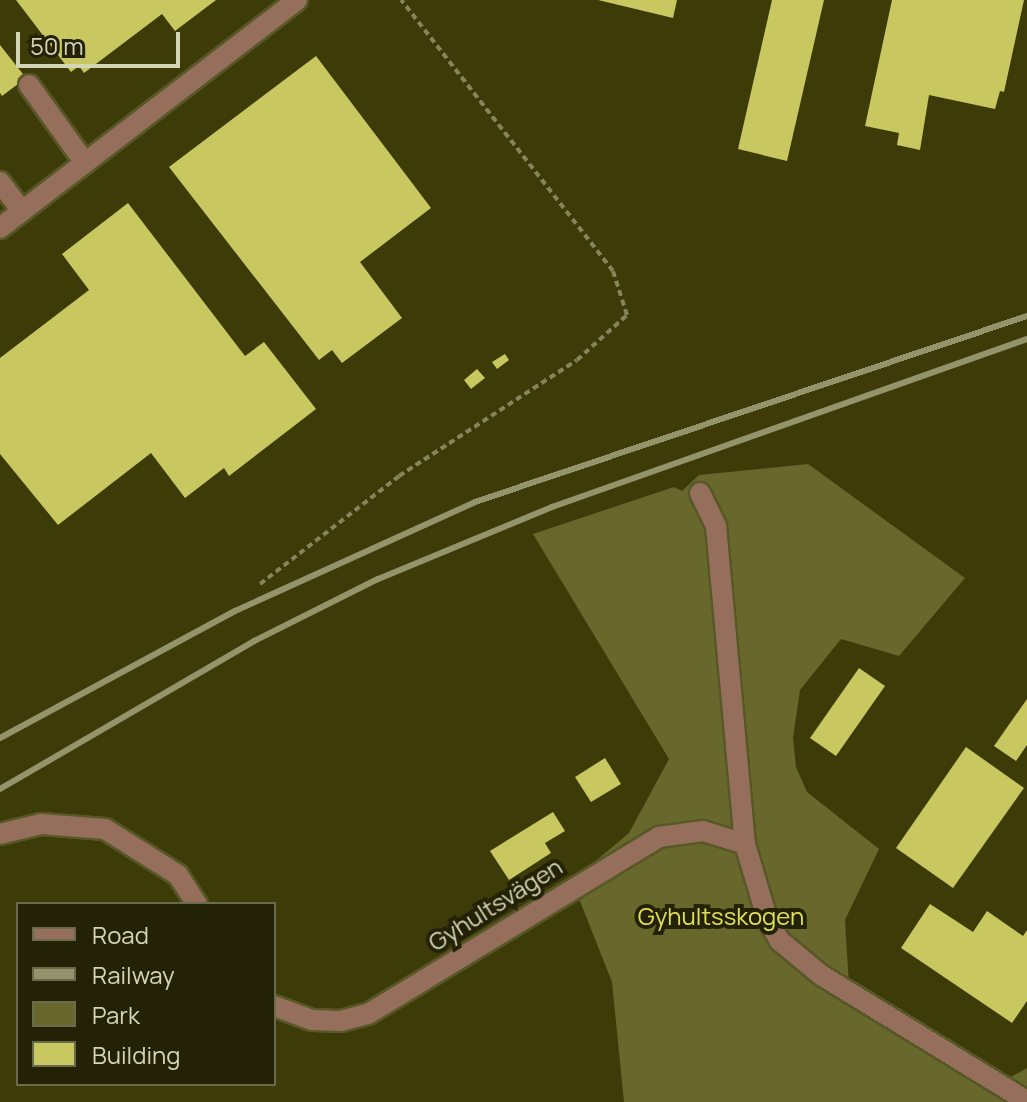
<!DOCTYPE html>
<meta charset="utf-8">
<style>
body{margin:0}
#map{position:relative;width:1027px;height:1102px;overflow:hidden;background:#3d3c08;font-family:Manrope,sans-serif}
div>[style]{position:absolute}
.green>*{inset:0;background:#68672c}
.building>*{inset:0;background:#c9c760}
.path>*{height:4px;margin-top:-2px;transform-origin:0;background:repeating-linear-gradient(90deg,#85855b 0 6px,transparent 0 10px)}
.roads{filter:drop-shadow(2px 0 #585827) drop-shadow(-2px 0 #585827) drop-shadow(0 2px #585827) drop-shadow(0 -2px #585827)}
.minor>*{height:20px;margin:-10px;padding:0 10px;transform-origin:10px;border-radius:10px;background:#956f5c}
.rail>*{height:6px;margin:-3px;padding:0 3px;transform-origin:3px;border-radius:3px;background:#94946c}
span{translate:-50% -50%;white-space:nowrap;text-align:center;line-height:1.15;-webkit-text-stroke:8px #232207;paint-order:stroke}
.street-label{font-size:24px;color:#d4d5b5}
.park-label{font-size:24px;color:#e3e057}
.legend{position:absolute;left:16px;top:902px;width:260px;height:184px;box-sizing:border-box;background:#232207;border:2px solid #6a6a4d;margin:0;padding:10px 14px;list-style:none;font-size:24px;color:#d4d5b5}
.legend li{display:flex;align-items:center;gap:16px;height:40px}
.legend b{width:40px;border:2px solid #6a6a4d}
.scale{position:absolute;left:16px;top:32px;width:164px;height:36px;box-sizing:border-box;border:4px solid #d4d5b5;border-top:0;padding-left:10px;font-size:24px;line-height:28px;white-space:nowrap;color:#d4d5b5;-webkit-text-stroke:6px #232207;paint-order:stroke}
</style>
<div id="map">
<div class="green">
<i style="clip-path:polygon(808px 464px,965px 578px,899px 656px,841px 639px,800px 690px,793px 738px,796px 767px,807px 792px,879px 849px,845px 920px,849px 985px,1002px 1082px,1027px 1068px,1027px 1102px,624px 1102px,612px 982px,572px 881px,629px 833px,669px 759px,533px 534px,674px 487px,682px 491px,699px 475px)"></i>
</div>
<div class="building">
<i style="clip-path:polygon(16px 0,216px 0,175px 31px,162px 14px,84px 73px,79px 66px,71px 72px)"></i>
<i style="clip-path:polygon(598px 0,677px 0,673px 18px)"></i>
<i style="clip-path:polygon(772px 0,824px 0,787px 161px,738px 149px)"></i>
<i style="clip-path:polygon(892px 0,1024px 0,1004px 92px,1000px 91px,995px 109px,929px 95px,920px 150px,897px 145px,899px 133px,865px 126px)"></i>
<i style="clip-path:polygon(0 45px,26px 78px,2px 96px,0 93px)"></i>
<i style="clip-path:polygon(316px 56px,431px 208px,360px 262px,402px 318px,342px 363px,332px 350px,319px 360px,169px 167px)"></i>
<i style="clip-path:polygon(128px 203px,245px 356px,264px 342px,316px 409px,229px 476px,224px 468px,185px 498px,151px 453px,58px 525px,0 454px,0 358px,89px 290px,62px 254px)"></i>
<i style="clip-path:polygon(505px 354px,509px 360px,497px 369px,492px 362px)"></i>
<i style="clip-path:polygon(477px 369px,485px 378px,471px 389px,464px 380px)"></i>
<i style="clip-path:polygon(859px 668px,885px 686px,836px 756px,810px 738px)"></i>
<i style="clip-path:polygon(1027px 699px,1027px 745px,1016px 761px,994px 746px)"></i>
<i style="clip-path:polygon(966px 747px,1024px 788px,953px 888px,896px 848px)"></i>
<i style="clip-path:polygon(605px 758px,621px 784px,591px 802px,575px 777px)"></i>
<i style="clip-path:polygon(553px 812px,565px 831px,545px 843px,551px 853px,509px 880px,490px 851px)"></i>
<i style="clip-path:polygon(930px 904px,973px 932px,987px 911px,1023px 936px,1027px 930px,1027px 1001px,1012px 1023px,901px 948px)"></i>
</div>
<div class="path">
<i style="left:260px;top:584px;width:176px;rotate:-37.8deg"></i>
<i style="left:399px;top:476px;width:212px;rotate:-33.1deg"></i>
<i style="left:577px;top:360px;width:67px;rotate:-42deg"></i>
<i style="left:627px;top:315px;width:46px;rotate:-107.7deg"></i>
<i style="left:613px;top:271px;width:344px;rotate:-128deg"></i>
</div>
<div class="roads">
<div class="minor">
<i style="left:29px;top:85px;width:96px;rotate:54.3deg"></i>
<i style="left:0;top:182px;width:36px;rotate:53deg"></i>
<i style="left:0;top:228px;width:374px;rotate:-37.5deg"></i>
<i style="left:700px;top:493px;width:37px;rotate:64deg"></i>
<i style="left:716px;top:526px;width:319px;rotate:84.8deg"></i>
<i style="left:745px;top:844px;width:77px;rotate:73.4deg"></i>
<i style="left:767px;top:918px;width:26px;rotate:61deg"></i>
<i style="left:780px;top:941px;width:53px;rotate:39.7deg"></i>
<i style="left:821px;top:975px;width:241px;rotate:31.5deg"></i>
<i style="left:0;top:834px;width:42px;rotate:-13.7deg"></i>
<i style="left:41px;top:824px;width:64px;rotate:4.5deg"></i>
<i style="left:105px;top:829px;width:86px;rotate:32.2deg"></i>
<i style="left:178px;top:875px;width:35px;rotate:57deg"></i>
<i style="left:274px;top:1006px;width:40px;rotate:20.2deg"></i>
<i style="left:312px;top:1020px;width:29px;rotate:2deg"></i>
<i style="left:341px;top:1021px;width:28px;rotate:-15deg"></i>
<i style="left:368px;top:1014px;width:341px;rotate:-31.3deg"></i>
<i style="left:659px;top:837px;width:44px;rotate:-7.8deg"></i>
<i style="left:703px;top:831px;width:44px;rotate:17.2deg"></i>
</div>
</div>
<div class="rail">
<i style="left:0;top:738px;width:267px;rotate:-28.4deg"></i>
<i style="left:235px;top:611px;width:264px;rotate:-24.4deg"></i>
<i style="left:475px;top:502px;width:582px;rotate:-18.62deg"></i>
<i style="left:0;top:789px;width:294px;rotate:-30.2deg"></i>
<i style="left:254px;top:641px;width:139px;rotate:-26.6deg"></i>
<i style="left:378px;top:579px;width:188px;rotate:-22.5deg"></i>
<i style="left:552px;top:507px;width:504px;rotate:-19.48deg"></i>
</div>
<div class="street-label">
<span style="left:495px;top:904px;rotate:-32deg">Gyhultsvägen</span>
</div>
<div class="park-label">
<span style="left:721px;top:916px">Gyhultsskogen</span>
</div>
<ul class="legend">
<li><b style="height:10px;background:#956f5c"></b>Road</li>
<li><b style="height:10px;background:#94946c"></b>Railway</li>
<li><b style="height:22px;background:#68672c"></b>Park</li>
<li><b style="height:22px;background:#c9c760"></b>Building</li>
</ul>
<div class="scale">50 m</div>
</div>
